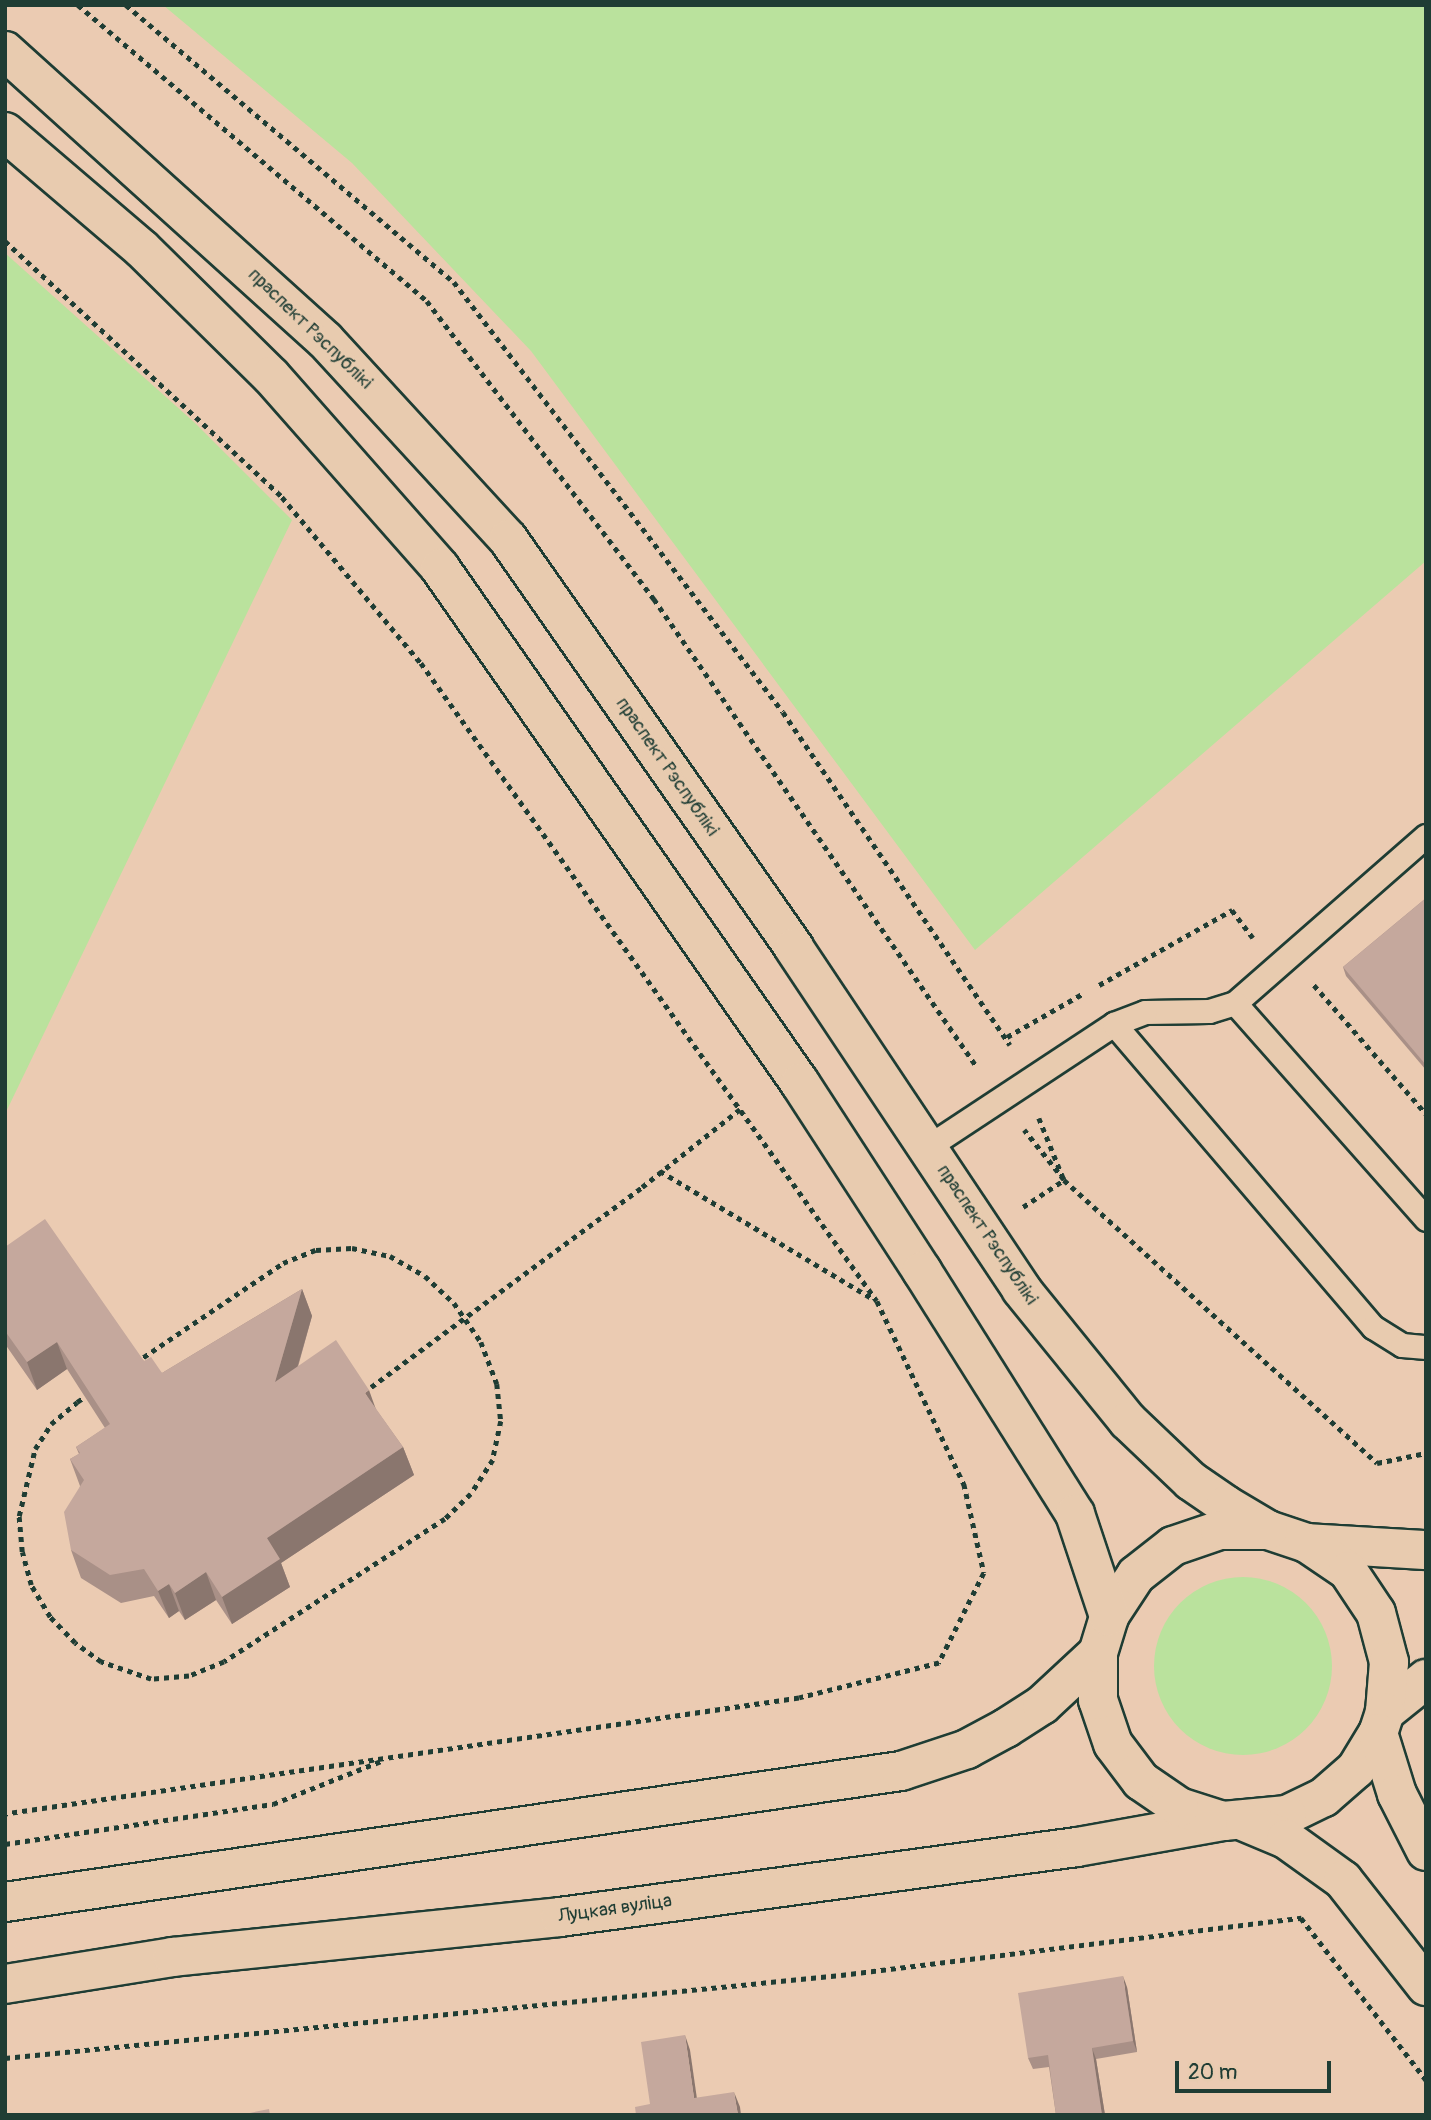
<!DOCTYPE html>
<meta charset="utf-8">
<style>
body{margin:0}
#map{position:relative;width:1431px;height:2120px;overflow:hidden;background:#ebcbb2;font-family:Pangolin,sans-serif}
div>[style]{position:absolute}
.green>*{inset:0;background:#bae29d}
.round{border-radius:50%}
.path>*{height:4.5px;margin-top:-2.25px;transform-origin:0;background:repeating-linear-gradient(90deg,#1f3d34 0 5px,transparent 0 10px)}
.roads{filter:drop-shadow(2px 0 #1f3d34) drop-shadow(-2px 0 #1f3d34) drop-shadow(0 2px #1f3d34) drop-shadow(0 -2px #1f3d34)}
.lane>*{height:23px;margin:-11.5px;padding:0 11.5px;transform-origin:11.5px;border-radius:11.5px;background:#e8cbaf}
.secondary>*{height:38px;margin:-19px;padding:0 19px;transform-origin:19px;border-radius:19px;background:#e8cbaf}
.primary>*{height:38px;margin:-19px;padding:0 19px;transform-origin:19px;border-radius:19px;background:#e8cbaf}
.wall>*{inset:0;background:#a99087}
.shaded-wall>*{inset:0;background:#8a766e}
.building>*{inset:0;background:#c5a89d}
span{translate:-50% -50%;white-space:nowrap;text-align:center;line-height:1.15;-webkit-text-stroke:7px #e8cbaf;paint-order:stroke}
.street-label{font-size:19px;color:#1f3d34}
.frame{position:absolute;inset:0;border:7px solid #1f3d34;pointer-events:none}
.scale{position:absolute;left:1175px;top:2061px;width:156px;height:32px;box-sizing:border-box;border:4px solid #1f3d34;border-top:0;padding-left:9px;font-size:21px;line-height:24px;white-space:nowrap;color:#1f3d34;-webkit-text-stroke:5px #e8cbaf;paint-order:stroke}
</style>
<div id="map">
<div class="green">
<i style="clip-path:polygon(163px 5px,1426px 5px,1426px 561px,975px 950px,531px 351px,352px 163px)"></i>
<i style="clip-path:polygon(5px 253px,195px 423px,292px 520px,5px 1114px)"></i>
<i class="round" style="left:1154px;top:1577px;width:178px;height:178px"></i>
</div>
<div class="path">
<i style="left:78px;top:5px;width:458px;rotate:40.3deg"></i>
<i style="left:427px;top:301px;width:375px;rotate:52.7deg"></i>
<i style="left:654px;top:599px;width:569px;rotate:55.39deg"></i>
<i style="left:126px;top:5px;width:429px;rotate:40.2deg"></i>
<i style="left:454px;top:282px;width:541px;rotate:52.58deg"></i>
<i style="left:783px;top:712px;width:403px;rotate:55.7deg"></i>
<i style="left:5px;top:241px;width:377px;rotate:42.7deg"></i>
<i style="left:282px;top:497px;width:217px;rotate:50.1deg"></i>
<i style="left:421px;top:663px;width:784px;rotate:54.45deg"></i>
<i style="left:877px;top:1301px;width:203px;rotate:64.6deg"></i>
<i style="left:964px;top:1484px;width:91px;rotate:77.3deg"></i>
<i style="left:984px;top:1573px;width:101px;rotate:116.6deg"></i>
<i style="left:939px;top:1663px;width:144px;rotate:166deg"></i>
<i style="left:799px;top:1698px;width:802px;rotate:171.69deg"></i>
<i style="left:1099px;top:985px;width:153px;rotate:-29.4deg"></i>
<i style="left:1232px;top:910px;width:35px;rotate:53deg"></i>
<i style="left:1314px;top:985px;width:171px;rotate:49deg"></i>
<i style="left:1007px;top:1037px;width:86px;rotate:-29.8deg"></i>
<i style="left:1039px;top:1118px;width:67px;rotate:68deg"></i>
<i style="left:1064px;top:1180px;width:422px;rotate:42.1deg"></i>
<i style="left:1377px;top:1463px;width:50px;rotate:-11.5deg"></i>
<i style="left:660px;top:1171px;width:249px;rotate:31deg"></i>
<i style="left:1023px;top:1207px;width:49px;rotate:-33.4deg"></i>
<i style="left:1064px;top:1180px;width:64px;rotate:-128.7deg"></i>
<i style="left:352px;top:1248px;width:39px;rotate:12deg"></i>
<i style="left:390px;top:1256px;width:40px;rotate:29.7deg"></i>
<i style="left:425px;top:1276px;width:40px;rotate:43deg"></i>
<i style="left:454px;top:1303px;width:47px;rotate:55.3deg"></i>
<i style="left:481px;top:1342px;width:45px;rotate:69.1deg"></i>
<i style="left:497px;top:1384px;width:37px;rotate:84deg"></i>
<i style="left:501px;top:1421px;width:40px;rotate:102deg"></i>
<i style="left:493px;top:1460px;width:40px;rotate:122.9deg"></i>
<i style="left:471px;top:1494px;width:36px;rotate:136deg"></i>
<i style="left:445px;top:1519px;width:263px;rotate:147.1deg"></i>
<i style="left:224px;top:1662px;width:38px;rotate:158deg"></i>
<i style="left:189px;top:1676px;width:38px;rotate:175deg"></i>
<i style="left:151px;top:1679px;width:53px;rotate:-161.2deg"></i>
<i style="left:101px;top:1662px;width:32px;rotate:-144deg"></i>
<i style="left:75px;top:1643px;width:36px;rotate:-134deg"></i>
<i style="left:50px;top:1617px;width:37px;rotate:-121deg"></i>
<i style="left:31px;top:1585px;width:34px;rotate:-105deg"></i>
<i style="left:22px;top:1552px;width:36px;rotate:-95deg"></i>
<i style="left:19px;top:1516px;width:69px;rotate:-76.6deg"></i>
<i style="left:35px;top:1449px;width:30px;rotate:-57deg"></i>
<i style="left:51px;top:1424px;width:34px;rotate:-40deg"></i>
<i style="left:77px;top:1402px;width:249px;rotate:-34deg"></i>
<i style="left:283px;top:1263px;width:35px;rotate:-22deg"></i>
<i style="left:316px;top:1250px;width:36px;rotate:-3deg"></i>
<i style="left:371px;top:1387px;width:337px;rotate:-36.4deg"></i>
<i style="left:642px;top:1187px;width:125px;rotate:-38.5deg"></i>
<i style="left:5px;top:1844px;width:271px;rotate:-8.5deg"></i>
<i style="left:273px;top:1804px;width:116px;rotate:-21.7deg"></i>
<i style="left:5px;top:2058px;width:840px;rotate:-5.67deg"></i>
<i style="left:841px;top:1975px;width:464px;rotate:-7.1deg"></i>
<i style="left:1301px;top:1918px;width:205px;rotate:52.3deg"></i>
</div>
<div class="roads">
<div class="lane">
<i style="left:1235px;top:1003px;width:254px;rotate:-41.2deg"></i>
<i style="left:929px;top:1146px;width:222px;rotate:-33.4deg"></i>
<i style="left:1426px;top:1219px;width:288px;rotate:-131.5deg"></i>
<i style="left:1235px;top:1003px;width:27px;rotate:163deg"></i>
<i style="left:1209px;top:1011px;width:64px;rotate:179.1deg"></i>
<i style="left:1145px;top:1012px;width:33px;rotate:159deg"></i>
<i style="left:1114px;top:1024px;width:399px;rotate:49.5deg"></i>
<i style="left:1373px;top:1327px;width:34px;rotate:32deg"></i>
<i style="left:1402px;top:1345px;width:24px;rotate:5deg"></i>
</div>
<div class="secondary">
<i style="left:1307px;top:1543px;width:119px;rotate:3.4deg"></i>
<i style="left:1385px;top:1712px;width:53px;rotate:-38.8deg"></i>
<i style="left:5px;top:1902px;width:906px;rotate:-8.32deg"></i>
<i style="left:901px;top:1771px;width:70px;rotate:-18.4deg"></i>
<i style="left:967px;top:1749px;width:44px;rotate:-28.3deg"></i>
<i style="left:1006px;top:1728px;width:43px;rotate:-32.6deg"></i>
<i style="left:1042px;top:1705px;width:76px;rotate:-42.9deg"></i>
<i style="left:5px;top:1984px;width:170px;rotate:-9.1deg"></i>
<i style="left:173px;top:1957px;width:389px;rotate:-5.9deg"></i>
<i style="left:560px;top:1917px;width:522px;rotate:-7.71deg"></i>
<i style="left:1077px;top:1847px;width:148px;rotate:-10.1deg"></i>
</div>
<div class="primary">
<i style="left:5px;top:51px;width:431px;rotate:42.1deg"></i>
<i style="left:325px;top:340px;width:270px;rotate:47.4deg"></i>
<i style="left:508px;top:539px;width:499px;rotate:55deg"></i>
<i style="left:794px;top:948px;width:410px;rotate:56.3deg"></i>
<i style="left:1021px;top:1289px;width:170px;rotate:51deg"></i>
<i style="left:1128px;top:1421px;width:87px;rotate:43.6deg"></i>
<i style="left:1191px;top:1481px;width:42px;rotate:34.4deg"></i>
<i style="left:1226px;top:1505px;width:49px;rotate:30.8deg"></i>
<i style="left:1268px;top:1530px;width:41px;rotate:18.4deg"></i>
<i style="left:1307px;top:1543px;width:50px;rotate:34.3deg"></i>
<i style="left:1348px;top:1571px;width:50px;rotate:56.3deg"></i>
<i style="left:1376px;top:1613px;width:51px;rotate:75.1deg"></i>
<i style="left:1389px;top:1662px;width:50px;rotate:94.6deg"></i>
<i style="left:1385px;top:1712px;width:22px;rotate:108deg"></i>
<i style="left:1378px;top:1733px;width:42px;rotate:121.4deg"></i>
<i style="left:1356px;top:1769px;width:43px;rotate:138.8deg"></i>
<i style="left:1324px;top:1797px;width:41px;rotate:154.1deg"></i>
<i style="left:1287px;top:1815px;width:64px;rotate:174.6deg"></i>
<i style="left:1223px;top:1821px;width:46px;rotate:-162.3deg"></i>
<i style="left:1179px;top:1807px;width:46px;rotate:-145.6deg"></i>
<i style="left:1141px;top:1781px;width:46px;rotate:-127.1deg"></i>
<i style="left:1113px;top:1744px;width:46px;rotate:-108.8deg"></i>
<i style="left:1098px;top:1700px;width:47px;rotate:-90deg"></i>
<i style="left:1098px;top:1653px;width:39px;rotate:-73deg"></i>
<i style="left:1109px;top:1616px;width:49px;rotate:-56.6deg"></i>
<i style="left:1136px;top:1575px;width:47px;rotate:-38.1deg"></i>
<i style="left:1173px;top:1546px;width:50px;rotate:-18.8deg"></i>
<i style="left:1220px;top:1530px;width:48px"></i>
<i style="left:5px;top:132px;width:180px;rotate:40.5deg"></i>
<i style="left:142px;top:249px;width:181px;rotate:44.6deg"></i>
<i style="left:271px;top:376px;width:256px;rotate:48.6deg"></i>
<i style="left:440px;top:568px;width:628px;rotate:55.05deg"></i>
<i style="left:800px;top:1083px;width:224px;rotate:57deg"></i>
<i style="left:922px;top:1271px;width:287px;rotate:57.8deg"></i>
<i style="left:1075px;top:1514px;width:108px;rotate:71.6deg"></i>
<i style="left:1378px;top:1733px;width:64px;rotate:72.7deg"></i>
<i style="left:1397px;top:1794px;width:64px;rotate:63deg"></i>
<i style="left:1245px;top:1822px;width:44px;rotate:22.5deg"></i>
<i style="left:1286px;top:1839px;width:70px;rotate:35.7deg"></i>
<i style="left:1343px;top:1880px;width:135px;rotate:51.9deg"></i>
</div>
</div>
<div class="wall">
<i style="clip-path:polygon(1426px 898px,1426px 1070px,1346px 976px,1343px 967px)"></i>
<i style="clip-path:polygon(5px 1247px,144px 1361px,162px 1373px,302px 1289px,312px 1316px,298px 1367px,375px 1408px,403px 1447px,414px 1475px,281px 1563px,290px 1587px,232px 1624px,216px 1600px,185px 1620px,179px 1611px,169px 1618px,154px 1596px,121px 1603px,81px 1578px,71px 1550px,80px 1486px,70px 1459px,79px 1454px,76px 1447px,105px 1428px,67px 1369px,37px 1390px,5px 1344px)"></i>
<i style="clip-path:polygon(1127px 1987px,1137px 2052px,1096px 2059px,1105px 2115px,1056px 2115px,1049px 2067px,1033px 2069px,1028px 2058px)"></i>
</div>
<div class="shaded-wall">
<i style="clip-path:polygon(302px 1289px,312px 1316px,285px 1410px,275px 1382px)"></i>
<i style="clip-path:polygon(57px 1342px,67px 1369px,37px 1390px,27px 1362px)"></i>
<i style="clip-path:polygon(369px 1390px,379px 1418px,365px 1393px)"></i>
<i style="clip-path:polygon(403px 1447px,414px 1475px,281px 1563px,290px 1587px,232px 1624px,222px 1597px,267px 1538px)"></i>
<i style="clip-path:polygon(206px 1572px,216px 1600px,185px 1620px,175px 1593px)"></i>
<i style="clip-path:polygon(169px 1584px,179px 1611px,169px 1618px,158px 1591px)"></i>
<i style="clip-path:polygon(1123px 1976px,1127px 1987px,1137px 2052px,1133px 2041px)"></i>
<i style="clip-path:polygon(685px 2035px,690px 2050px,699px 2113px,694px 2098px)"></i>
<i style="clip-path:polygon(1092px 2048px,1096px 2059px,1105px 2115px,1102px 2115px)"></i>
<i style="clip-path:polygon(734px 2092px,740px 2107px,741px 2115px,738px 2115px)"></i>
</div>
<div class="building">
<i style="clip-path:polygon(1426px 898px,1426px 1065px,1343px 967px)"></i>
<i style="clip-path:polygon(45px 1219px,144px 1361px,151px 1357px,162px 1373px,302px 1289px,275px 1382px,336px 1340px,369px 1390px,365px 1393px,403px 1447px,267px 1538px,280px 1559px,222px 1597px,206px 1572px,175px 1593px,169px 1584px,158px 1591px,144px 1569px,110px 1575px,71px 1550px,64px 1512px,84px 1480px,70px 1459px,80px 1453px,76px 1447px,110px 1424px,57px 1342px,27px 1362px,5px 1331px,5px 1247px)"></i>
<i style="clip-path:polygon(1123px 1976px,1133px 2041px,1092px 2048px,1102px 2115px,1056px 2115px,1048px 2055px,1028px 2058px,1018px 1993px)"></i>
<i style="clip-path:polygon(685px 2035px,694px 2098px,734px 2092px,738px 2115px,636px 2115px,635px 2107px,650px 2104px,641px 2042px)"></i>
<i style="clip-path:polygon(269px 2109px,270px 2115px,240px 2115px)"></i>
</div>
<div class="street-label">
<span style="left:310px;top:329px;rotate:44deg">праспект Рэспублікі</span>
<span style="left:667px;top:767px;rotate:55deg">праспект Рэспублікі</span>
<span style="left:987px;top:1235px;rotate:56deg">праспект Рэспублікі</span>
<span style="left:615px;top:1909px;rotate:-8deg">Луцкая вуліца</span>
</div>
<div class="frame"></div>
<div class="scale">20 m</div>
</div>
